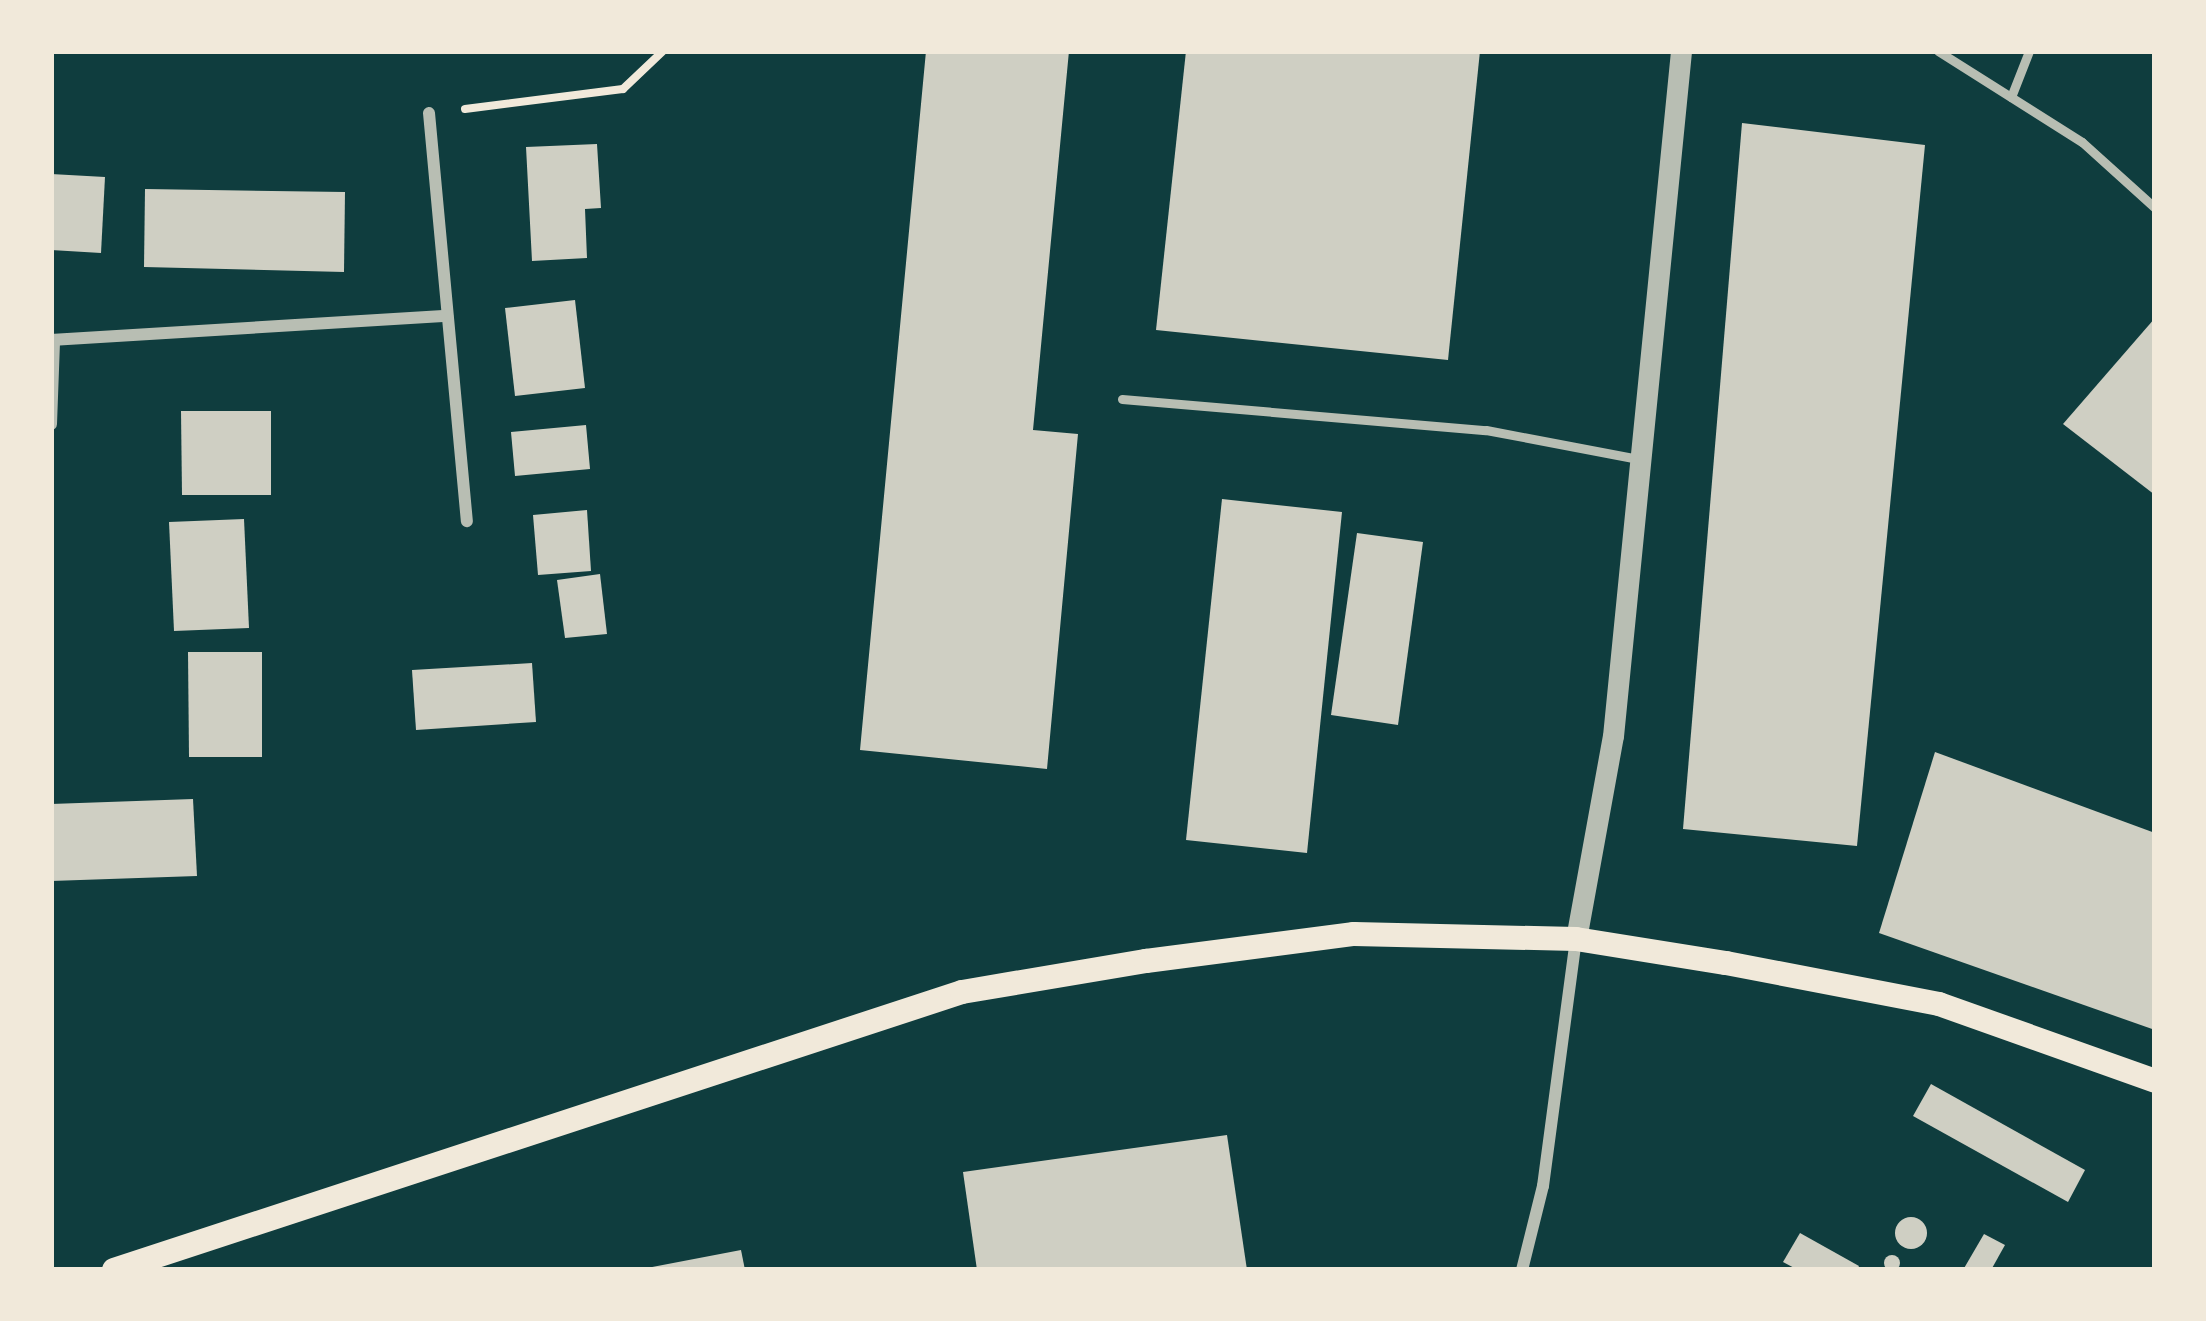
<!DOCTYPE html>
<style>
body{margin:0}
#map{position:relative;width:2206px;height:1321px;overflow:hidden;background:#0f3d3e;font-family:Roboto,sans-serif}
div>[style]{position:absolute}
.building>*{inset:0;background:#cfcfc3}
.round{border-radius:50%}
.path>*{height:8px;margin:-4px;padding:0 4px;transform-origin:4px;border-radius:4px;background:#f1e9da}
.service>*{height:9px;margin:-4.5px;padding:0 4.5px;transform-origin:4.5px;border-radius:4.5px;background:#b8beb3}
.minor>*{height:12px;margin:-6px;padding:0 6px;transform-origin:6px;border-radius:6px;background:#b8beb3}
.tertiary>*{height:21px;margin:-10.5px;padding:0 10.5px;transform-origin:10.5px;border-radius:10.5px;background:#b8beb3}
.secondary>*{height:24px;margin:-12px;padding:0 12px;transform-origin:12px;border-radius:12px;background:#f1e9da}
span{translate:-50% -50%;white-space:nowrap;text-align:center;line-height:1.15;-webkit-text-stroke:10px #f1e9da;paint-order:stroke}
.frame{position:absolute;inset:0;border:54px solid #f1e9da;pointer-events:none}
</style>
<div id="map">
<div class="building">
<i style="clip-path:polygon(926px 51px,1069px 51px,1033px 430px,1078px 434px,1047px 769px,860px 750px)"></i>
<i style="clip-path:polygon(1186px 51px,1480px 51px,1448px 360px,1156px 330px)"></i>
<i style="clip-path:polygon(1742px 123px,1925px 145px,1857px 846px,1683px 829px)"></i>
<i style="clip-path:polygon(597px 144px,601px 208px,585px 209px,587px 258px,532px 261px,526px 147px)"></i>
<i style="clip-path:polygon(51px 174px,105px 177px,101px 253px,51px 250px)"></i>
<i style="clip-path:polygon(145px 189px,345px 192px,344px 272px,144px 267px)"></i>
<i style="clip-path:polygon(575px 300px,585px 388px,515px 396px,505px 308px)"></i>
<i style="clip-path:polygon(2155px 318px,2155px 495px,2063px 424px)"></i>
<i style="clip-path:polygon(181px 411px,271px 411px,271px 495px,182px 495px)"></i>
<i style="clip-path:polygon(586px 425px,590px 469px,515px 476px,511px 432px)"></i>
<i style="clip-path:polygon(1222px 499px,1342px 512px,1307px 853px,1186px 840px)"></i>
<i style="clip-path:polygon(587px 510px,591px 571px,538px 575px,533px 515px)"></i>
<i style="clip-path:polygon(244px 519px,249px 628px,174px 631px,169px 522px)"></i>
<i style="clip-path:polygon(1357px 533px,1423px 542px,1398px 725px,1331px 715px)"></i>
<i style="clip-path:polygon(600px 574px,607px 634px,565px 638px,557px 580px)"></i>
<i style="clip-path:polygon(188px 652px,262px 652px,262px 757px,189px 757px)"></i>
<i style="clip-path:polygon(532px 663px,536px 722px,416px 730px,412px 670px)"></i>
<i style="clip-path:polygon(1935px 752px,2155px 833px,2155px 1030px,1879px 933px)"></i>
<i style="clip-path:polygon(193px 799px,197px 876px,51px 881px,51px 804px)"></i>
<i style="clip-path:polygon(1931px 1084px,2085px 1170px,2068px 1202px,1913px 1116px)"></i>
<i style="clip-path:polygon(1227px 1135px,1247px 1270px,977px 1270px,963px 1172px)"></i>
<i class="round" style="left:1895px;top:1217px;width:32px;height:32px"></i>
<i style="clip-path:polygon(1800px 1233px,1859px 1266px,1857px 1270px,1798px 1270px,1783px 1262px)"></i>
<i style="clip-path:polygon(1984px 1234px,2005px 1245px,1991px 1270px,1963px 1270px)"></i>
<i style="clip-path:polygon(741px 1250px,745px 1270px,647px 1270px,647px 1268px)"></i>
<i class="round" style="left:1884px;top:1255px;width:16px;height:16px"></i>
</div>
<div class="path">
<i style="left:465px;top:109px;width:159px;rotate:-7.2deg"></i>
<i style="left:623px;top:89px;width:55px;rotate:-43.5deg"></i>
</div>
<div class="service">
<i style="left:1938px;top:51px;width:170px;rotate:32.3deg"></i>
<i style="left:2082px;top:142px;width:98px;rotate:42.1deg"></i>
<i style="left:2011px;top:97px;width:49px;rotate:-68.6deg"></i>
<i style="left:1122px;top:399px;width:365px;rotate:4.9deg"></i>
<i style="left:1486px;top:430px;width:155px;rotate:10.8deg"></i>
</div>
<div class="minor">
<i style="left:429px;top:113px;width:410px;rotate:84.7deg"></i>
<i style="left:51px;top:340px;width:397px;rotate:-3.5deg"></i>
<i style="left:51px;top:424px;width:83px;rotate:-87.9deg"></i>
<i style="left:1522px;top:1270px;width:87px;rotate:-76deg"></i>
<i style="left:1543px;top:1186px;width:249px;rotate:-82.4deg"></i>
</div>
<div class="tertiary">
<i style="left:1576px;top:939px;width:206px;rotate:-79.7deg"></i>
<i style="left:1613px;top:736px;width:688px;rotate:-84.33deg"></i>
</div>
<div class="secondary">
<i style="left:114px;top:1270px;width:892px;rotate:-18.15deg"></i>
<i style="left:962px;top:992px;width:187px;rotate:-9.6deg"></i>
<i style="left:1146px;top:961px;width:210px;rotate:-7.4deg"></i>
<i style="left:1354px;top:934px;width:222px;rotate:1.3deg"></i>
<i style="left:1576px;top:939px;width:152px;rotate:9.1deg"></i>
<i style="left:1726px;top:963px;width:217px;rotate:10.9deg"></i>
<i style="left:1939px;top:1004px;width:229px;rotate:19.6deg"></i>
</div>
<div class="frame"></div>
</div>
